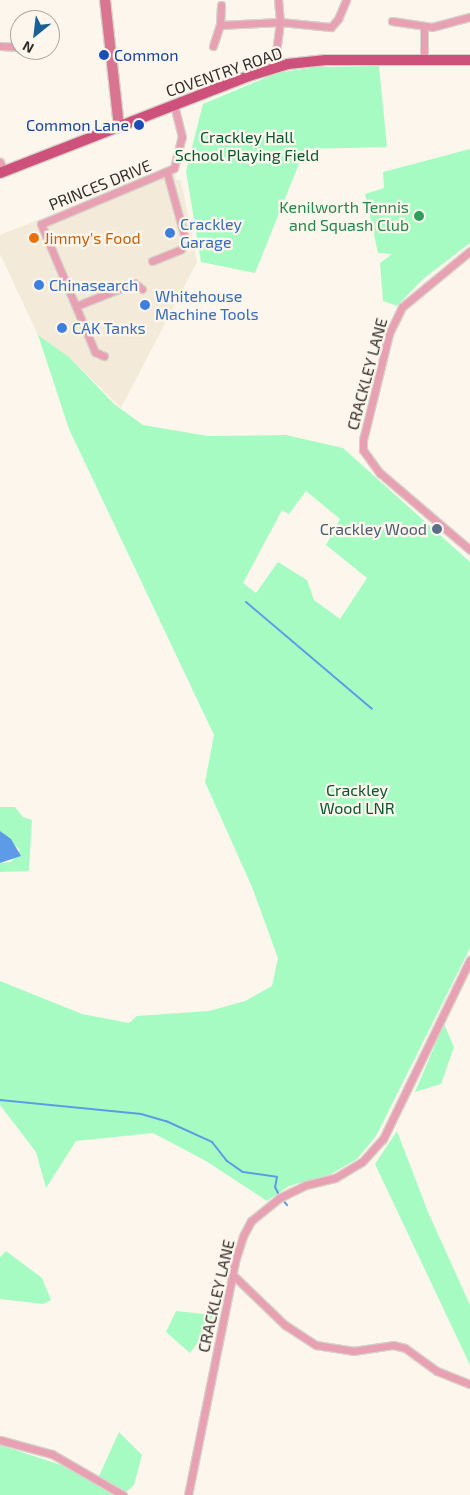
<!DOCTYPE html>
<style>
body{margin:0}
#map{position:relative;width:470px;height:1495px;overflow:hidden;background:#fcf6ec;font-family:"Exo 2",sans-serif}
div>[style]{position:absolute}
.built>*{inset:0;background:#f3ead9}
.green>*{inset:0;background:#a6fbc3}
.water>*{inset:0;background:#5e9be7}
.stream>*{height:2px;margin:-1px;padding:0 1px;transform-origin:1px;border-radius:1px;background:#5e9be7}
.roads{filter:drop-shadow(1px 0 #d7d2c9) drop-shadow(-1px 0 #d7d2c9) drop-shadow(0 1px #d7d2c9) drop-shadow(0 -1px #d7d2c9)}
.street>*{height:7px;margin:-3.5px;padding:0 3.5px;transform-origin:3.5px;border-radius:3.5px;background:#e7a1b3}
.secondary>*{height:10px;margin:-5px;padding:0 5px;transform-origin:5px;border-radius:5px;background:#d97491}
.primary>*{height:10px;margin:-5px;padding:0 5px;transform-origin:5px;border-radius:5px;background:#cd517a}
.dots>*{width:14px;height:14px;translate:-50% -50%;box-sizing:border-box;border:2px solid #fcf6ec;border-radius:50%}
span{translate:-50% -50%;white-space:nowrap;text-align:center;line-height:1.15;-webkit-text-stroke:4.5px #fcf6ec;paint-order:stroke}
.transit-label{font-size:16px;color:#164399}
.left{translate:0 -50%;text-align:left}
.right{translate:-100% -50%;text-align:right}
.street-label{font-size:16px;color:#312f2b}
.park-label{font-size:16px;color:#085730}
.leisure-label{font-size:16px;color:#27864d}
.shop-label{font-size:16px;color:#366cbe}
.food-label{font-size:16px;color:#c56008}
.service-label{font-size:16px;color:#4e5e75}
.north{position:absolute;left:10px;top:10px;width:50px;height:50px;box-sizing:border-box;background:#fcf6ec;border:1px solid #aba69f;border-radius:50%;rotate:209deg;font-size:14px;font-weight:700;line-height:20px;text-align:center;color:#312f2b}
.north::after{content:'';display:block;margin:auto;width:18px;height:22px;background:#196195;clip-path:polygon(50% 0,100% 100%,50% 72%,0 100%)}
</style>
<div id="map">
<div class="built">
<i style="clip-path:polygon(166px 169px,175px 174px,176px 180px,181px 180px,197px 262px,121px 408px,69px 357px,38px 335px,0 254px,0 235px)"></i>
</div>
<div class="green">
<i style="clip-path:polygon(379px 66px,387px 147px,305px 149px,255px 273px,201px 262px,186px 171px,203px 104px,277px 73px,316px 67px)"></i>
<i style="clip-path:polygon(470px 149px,470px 243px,423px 279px,397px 306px,383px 301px,380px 263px,392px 254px,378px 253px,365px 194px,384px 188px,383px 172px)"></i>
<i style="clip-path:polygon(evenodd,38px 335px,69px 357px,114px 404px,143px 425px,208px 436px,286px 435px,343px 448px,470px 562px,470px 948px,376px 1136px,357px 1159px,331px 1174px,289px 1186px,267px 1201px,206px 1161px,153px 1133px,76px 1141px,46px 1188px,36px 1152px,0 1105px,0 981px,82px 1014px,129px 1023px,137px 1016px,209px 1011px,245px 1001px,272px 986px,278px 958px,252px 887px,205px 782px,214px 735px,69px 429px,38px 335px,306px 491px,340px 519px,326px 545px,367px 578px,340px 619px,314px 600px,307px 580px,278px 562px,256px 593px,243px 583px,282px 510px,289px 514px,306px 491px)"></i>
<i style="clip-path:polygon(0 807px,15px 807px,23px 817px,32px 820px,29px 871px,0 872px,0 863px,11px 862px,20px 850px,0 831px)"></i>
<i style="clip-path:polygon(444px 1024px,454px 1047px,441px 1084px,415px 1092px)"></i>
<i style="clip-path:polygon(397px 1131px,428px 1212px,470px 1305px,470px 1365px,375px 1164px)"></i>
<i style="clip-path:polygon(6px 1251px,42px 1278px,51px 1300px,43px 1304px,0 1299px,0 1257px)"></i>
<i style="clip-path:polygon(176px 1311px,213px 1315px,208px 1329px,190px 1353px,166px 1332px)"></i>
<i style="clip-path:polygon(119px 1432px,142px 1455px,134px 1485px,126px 1492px,99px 1476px)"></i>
<i style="clip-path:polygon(0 1445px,67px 1467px,114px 1495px,0 1495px)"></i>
</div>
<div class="water">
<i style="clip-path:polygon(0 831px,11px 839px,21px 856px,0 863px)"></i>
</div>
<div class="stream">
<i style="left:246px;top:602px;width:165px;rotate:40.3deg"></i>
<i style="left:0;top:1100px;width:142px;rotate:5.7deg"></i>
<i style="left:141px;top:1114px;width:26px;rotate:16deg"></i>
<i style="left:166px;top:1121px;width:51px;rotate:24.5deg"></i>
<i style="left:212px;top:1142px;width:24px;rotate:52deg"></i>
<i style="left:227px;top:1161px;width:19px;rotate:35deg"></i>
<i style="left:243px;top:1172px;width:34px;rotate:8deg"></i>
<i style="left:277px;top:1177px;width:10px;rotate:101deg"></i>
<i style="left:275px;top:1187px;width:9px;rotate:63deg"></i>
<i style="left:282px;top:1199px;width:8px;rotate:50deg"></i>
</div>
<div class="roads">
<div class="street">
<i style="left:392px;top:21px;width:40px;rotate:8.5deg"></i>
<i style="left:432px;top:27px;width:39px;rotate:-15deg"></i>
<i style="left:220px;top:25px;width:60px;rotate:-2.9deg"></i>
<i style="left:280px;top:22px;width:22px;rotate:-95deg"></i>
<i style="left:0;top:46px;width:20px;rotate:3deg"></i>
<i style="left:213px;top:46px;width:22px;rotate:-72deg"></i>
<i style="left:220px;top:25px;width:20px;rotate:-87deg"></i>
<i style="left:424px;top:60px;width:33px;rotate:-90deg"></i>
<i style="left:274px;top:68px;width:46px;rotate:-82.6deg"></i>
<i style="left:280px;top:22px;width:51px;rotate:5.6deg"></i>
<i style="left:331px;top:27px;width:11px;rotate:-49deg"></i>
<i style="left:338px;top:19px;width:21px;rotate:-67deg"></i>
<i style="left:0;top:162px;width:10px;rotate:66deg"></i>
<i style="left:470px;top:251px;width:88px;rotate:140.5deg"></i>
<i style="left:402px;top:307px;width:30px;rotate:116deg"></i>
<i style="left:389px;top:334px;width:109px;rotate:103.8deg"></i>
<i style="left:363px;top:440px;width:10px;rotate:90deg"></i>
<i style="left:363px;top:450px;width:29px;rotate:54deg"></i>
<i style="left:380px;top:473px;width:118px;rotate:40.5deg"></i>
<i style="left:152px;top:261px;width:31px;rotate:-22deg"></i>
<i style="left:181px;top:249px;width:9px;rotate:-54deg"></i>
<i style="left:186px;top:242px;width:72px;rotate:-105.4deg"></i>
<i style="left:76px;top:306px;width:62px;rotate:-21.6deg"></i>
<i style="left:134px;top:283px;width:10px;rotate:37deg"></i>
<i style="left:104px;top:356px;width:10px;rotate:-156deg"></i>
<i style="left:95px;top:352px;width:139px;rotate:-112.9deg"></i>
<i style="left:41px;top:224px;width:144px;rotate:-22.8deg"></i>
<i style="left:174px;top:168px;width:32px;rotate:-76deg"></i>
<i style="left:182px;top:137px;width:33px;rotate:-104deg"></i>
<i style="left:233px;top:1275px;width:72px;rotate:43.9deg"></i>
<i style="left:285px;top:1325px;width:37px;rotate:33deg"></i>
<i style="left:316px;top:1345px;width:37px;rotate:9deg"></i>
<i style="left:353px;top:1351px;width:40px;rotate:-8.5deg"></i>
<i style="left:393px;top:1345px;width:12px;rotate:14deg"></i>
<i style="left:405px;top:1348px;width:39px;rotate:36deg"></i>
<i style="left:437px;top:1371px;width:35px;rotate:22deg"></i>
<i style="left:0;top:1440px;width:54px;rotate:15.1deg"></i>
<i style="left:52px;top:1454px;width:82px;rotate:30deg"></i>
<i style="left:188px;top:1495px;width:239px;rotate:-78.6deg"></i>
<i style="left:235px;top:1261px;width:26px;rotate:-72deg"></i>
<i style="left:243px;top:1236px;width:17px;rotate:-62deg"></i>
<i style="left:251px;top:1221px;width:36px;rotate:-39deg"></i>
<i style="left:279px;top:1198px;width:30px;rotate:-26deg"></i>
<i style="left:306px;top:1185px;width:30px;rotate:-14deg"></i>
<i style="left:335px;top:1178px;width:31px;rotate:-31deg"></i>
<i style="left:362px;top:1162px;width:31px;rotate:-48deg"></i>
<i style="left:383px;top:1139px;width:199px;rotate:-64.1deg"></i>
</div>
<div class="secondary">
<i style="left:105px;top:0;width:128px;rotate:83.7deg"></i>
</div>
<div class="primary">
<i style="left:0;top:173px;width:267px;rotate:-21.3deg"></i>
<i style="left:249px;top:76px;width:41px;rotate:-17.1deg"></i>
<i style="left:288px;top:64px;width:38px;rotate:-6deg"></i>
<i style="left:326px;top:60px;width:144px"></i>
</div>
</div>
<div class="dots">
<i style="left:104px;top:55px;background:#1a4fb4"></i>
<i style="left:139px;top:125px;background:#1a4fb4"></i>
<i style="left:419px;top:216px;background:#2e9e5b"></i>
<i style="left:170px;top:233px;background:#3f7fe0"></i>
<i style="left:34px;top:238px;background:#e8710a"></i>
<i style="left:39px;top:285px;background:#3f7fe0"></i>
<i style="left:145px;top:305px;background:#3f7fe0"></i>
<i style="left:62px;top:328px;background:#3f7fe0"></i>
<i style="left:437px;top:529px;background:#5c6f8a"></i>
</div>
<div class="transit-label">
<span class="left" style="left:114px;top:55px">Common</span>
<span class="right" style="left:129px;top:125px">Common Lane</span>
</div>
<div class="street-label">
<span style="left:224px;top:72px;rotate:-19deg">COVENTRY ROAD</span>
<span style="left:100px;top:185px;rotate:-22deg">PRINCES DRIVE</span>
<span style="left:367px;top:374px;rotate:-75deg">CRACKLEY LANE</span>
<span style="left:216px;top:1296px;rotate:-77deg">CRACKLEY LANE</span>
</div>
<div class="park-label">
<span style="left:247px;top:146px">Crackley Hall<br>School Playing Field</span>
<span style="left:357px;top:799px">Crackley<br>Wood LNR</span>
</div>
<div class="leisure-label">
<span class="right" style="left:409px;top:216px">Kenilworth Tennis<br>and Squash Club</span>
</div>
<div class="shop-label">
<span class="left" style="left:180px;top:233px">Crackley<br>Garage</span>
<span class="left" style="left:49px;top:285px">Chinasearch</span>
<span class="left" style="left:155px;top:305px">Whitehouse<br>Machine Tools</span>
<span class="left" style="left:72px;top:328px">CAK Tanks</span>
</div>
<div class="food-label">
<span class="left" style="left:44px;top:238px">Jimmy's Food</span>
</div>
<div class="service-label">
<span class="right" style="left:427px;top:529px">Crackley Wood</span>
</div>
<div class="north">N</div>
</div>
